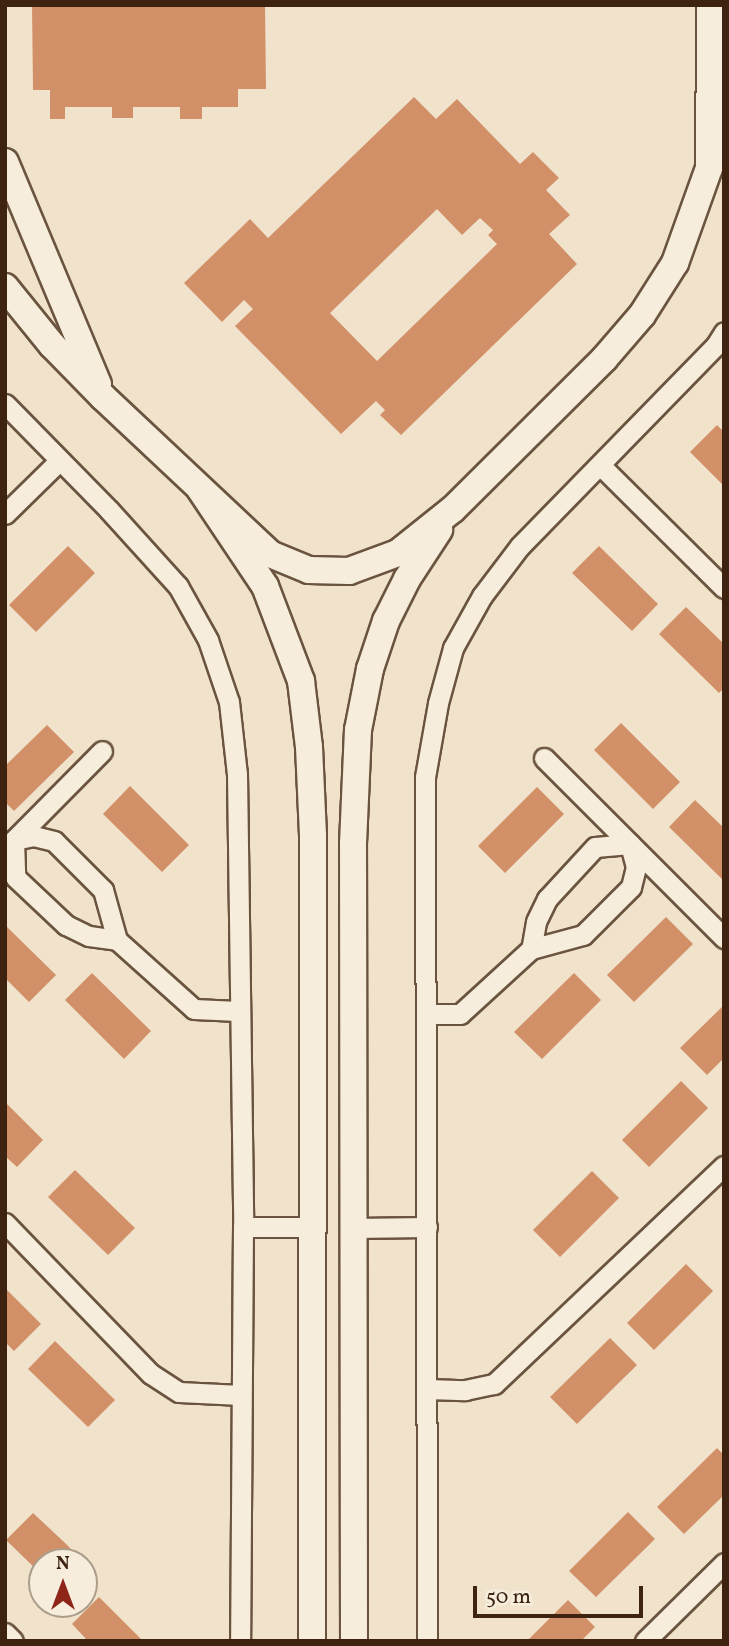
<!DOCTYPE html>
<style>
body{margin:0}
#map{position:relative;width:729px;height:1646px;overflow:hidden;background:#f1e3cb;font-family:Vollkorn,serif}
div>[style]{position:absolute}
.building>*{inset:0;background:#d29069}
.roads{filter:drop-shadow(2px 0 #6b543f) drop-shadow(-2px 0 #6b543f) drop-shadow(0 2px #6b543f) drop-shadow(0 -2px #6b543f)}
.street>*{height:19px;margin:-9.5px;padding:0 9.5px;transform-origin:9.5px;border-radius:9.5px;background:#f6eddd}
.secondary>*{height:26px;margin:-13px;padding:0 13px;transform-origin:13px;border-radius:13px;background:#f6eddd}
span{translate:-50% -50%;white-space:nowrap;text-align:center;line-height:1.15;-webkit-text-stroke:5px #f6eddd;paint-order:stroke}
.frame{position:absolute;inset:0;border:7px solid #3e2410;pointer-events:none}
.north{position:absolute;left:28px;top:1548px;width:70px;height:70px;box-sizing:border-box;background:#f6eddd;border:2px solid #ac9d8b;border-radius:50%;rotate:0deg;font-size:19px;font-weight:700;line-height:28px;text-align:center;color:#3e2410}
.north::after{content:'';display:block;margin:auto;width:24px;height:32px;background:#8f2418;clip-path:polygon(50% 0,100% 100%,50% 72%,0 100%)}
.scale{position:absolute;left:473px;top:1586px;width:170px;height:32px;box-sizing:border-box;border:4px solid #3e2410;border-top:0;padding-left:9px;font-size:21px;line-height:24px;white-space:nowrap;color:#3e2410;-webkit-text-stroke:5px #f6eddd;paint-order:stroke}
</style>
<div id="map">
<div class="building">
<i style="clip-path:polygon(32px 5px,265px 5px,266px 89px,238px 89px,238px 107px,202px 107px,202px 119px,180px 119px,180px 107px,133px 107px,133px 118px,112px 118px,112px 107px,65px 107px,65px 119px,50px 119px,50px 90px,33px 90px)"></i>
<i style="clip-path:polygon(evenodd,414px 97px,436px 119px,457px 99px,520px 164px,533px 152px,559px 178px,546px 190px,570px 215px,549px 234px,577px 264px,401px 435px,380px 415px,385px 410px,376px 401px,341px 434px,235px 326px,253px 309px,244px 300px,222px 322px,184px 283px,250px 219px,268px 238px,414px 97px,437px 209px,462px 235px,480px 218px,493px 230px,488px 235px,497px 244px,377px 361px,330px 313px,437px 209px)"></i>
<i style="clip-path:polygon(717px 425px,724px 432px,724px 486px,690px 452px)"></i>
<i style="clip-path:polygon(68px 546px,95px 573px,36px 632px,9px 605px)"></i>
<i style="clip-path:polygon(599px 546px,658px 604px,632px 631px,572px 573px)"></i>
<i style="clip-path:polygon(686px 607px,724px 644px,724px 688px,719px 693px,659px 634px)"></i>
<i style="clip-path:polygon(621px 723px,680px 782px,653px 809px,594px 750px)"></i>
<i style="clip-path:polygon(47px 725px,74px 752px,14px 811px,5px 802px,5px 766px)"></i>
<i style="clip-path:polygon(130px 786px,189px 845px,162px 872px,103px 814px)"></i>
<i style="clip-path:polygon(537px 787px,564px 814px,505px 873px,478px 846px)"></i>
<i style="clip-path:polygon(695px 800px,724px 828px,724px 881px,669px 827px)"></i>
<i style="clip-path:polygon(666px 917px,693px 944px,634px 1002px,607px 975px)"></i>
<i style="clip-path:polygon(5px 925px,56px 975px,29px 1002px,5px 978px)"></i>
<i style="clip-path:polygon(92px 973px,151px 1031px,124px 1059px,65px 1000px)"></i>
<i style="clip-path:polygon(574px 973px,601px 1000px,542px 1059px,514px 1032px)"></i>
<i style="clip-path:polygon(724px 1005px,724px 1058px,707px 1075px,680px 1048px)"></i>
<i style="clip-path:polygon(681px 1081px,708px 1108px,649px 1167px,622px 1140px)"></i>
<i style="clip-path:polygon(5px 1102px,43px 1140px,17px 1167px,5px 1156px)"></i>
<i style="clip-path:polygon(75px 1170px,135px 1228px,108px 1255px,48px 1197px)"></i>
<i style="clip-path:polygon(592px 1171px,619px 1198px,560px 1257px,533px 1230px)"></i>
<i style="clip-path:polygon(686px 1264px,713px 1291px,654px 1350px,627px 1323px)"></i>
<i style="clip-path:polygon(5px 1288px,41px 1324px,14px 1351px,5px 1342px)"></i>
<i style="clip-path:polygon(610px 1338px,637px 1365px,577px 1424px,550px 1397px)"></i>
<i style="clip-path:polygon(55px 1341px,115px 1400px,88px 1427px,28px 1369px)"></i>
<i style="clip-path:polygon(717px 1448px,724px 1455px,724px 1495px,684px 1534px,657px 1507px)"></i>
<i style="clip-path:polygon(628px 1512px,655px 1539px,596px 1597px,569px 1571px)"></i>
<i style="clip-path:polygon(33px 1513px,63px 1541px,84px 1562px,42px 1562px,42px 1575px,6px 1540px)"></i>
<i style="clip-path:polygon(99px 1597px,143px 1641px,88px 1641px,72px 1624px)"></i>
<i style="clip-path:polygon(568px 1600px,595px 1627px,581px 1641px,527px 1641px)"></i>
</div>
<div class="roads">
<div class="street">
<i style="left:5px;top:404px;width:148px;rotate:45.5deg"></i>
<i style="left:109px;top:510px;width:103px;rotate:47.8deg"></i>
<i style="left:178px;top:586px;width:62px;rotate:60.9deg"></i>
<i style="left:208px;top:640px;width:65px;rotate:71.3deg"></i>
<i style="left:229px;top:702px;width:72px;rotate:83.7deg"></i>
<i style="left:237px;top:774px;width:453px;rotate:89.2deg"></i>
<i style="left:243px;top:1227px;width:414px;rotate:90.4deg"></i>
<i style="left:601px;top:466px;width:173px;rotate:44.8deg"></i>
<i style="left:5px;top:514px;width:76px;rotate:-44.5deg"></i>
<i style="left:544px;top:758px;width:255px;rotate:45deg"></i>
<i style="left:14px;top:840px;width:125px;rotate:-45.3deg"></i>
<i style="left:117px;top:940px;width:52px;rotate:-105.6deg"></i>
<i style="left:103px;top:890px;width:69px;rotate:-135deg"></i>
<i style="left:54px;top:841px;width:21px;rotate:-166deg"></i>
<i style="left:34px;top:836px;width:20px;rotate:169deg"></i>
<i style="left:14px;top:840px;width:37px;rotate:88deg"></i>
<i style="left:15px;top:877px;width:70px;rotate:43.3deg"></i>
<i style="left:66px;top:925px;width:25px;rotate:26deg"></i>
<i style="left:89px;top:936px;width:28px;rotate:8deg"></i>
<i style="left:117px;top:940px;width:103px;rotate:41.9deg"></i>
<i style="left:194px;top:1009px;width:44px;rotate:2.6deg"></i>
<i style="left:428px;top:1014px;width:32px"></i>
<i style="left:460px;top:1014px;width:96px;rotate:-42.5deg"></i>
<i style="left:531px;top:949px;width:54px;rotate:-15.1deg"></i>
<i style="left:583px;top:935px;width:68px;rotate:-45deg"></i>
<i style="left:631px;top:887px;width:21px;rotate:-76deg"></i>
<i style="left:636px;top:867px;width:24px;rotate:-105deg"></i>
<i style="left:630px;top:844px;width:35px;rotate:175deg"></i>
<i style="left:595px;top:847px;width:71px;rotate:132.7deg"></i>
<i style="left:547px;top:899px;width:25px;rotate:116deg"></i>
<i style="left:536px;top:922px;width:27px;rotate:100deg"></i>
<i style="left:5px;top:1223px;width:210px;rotate:46deg"></i>
<i style="left:151px;top:1374px;width:33px;rotate:33deg"></i>
<i style="left:179px;top:1392px;width:62px;rotate:2.8deg"></i>
<i style="left:243px;top:1227px;width:70px"></i>
<i style="left:354px;top:1228px;width:73px;rotate:-0.8deg"></i>
<i style="left:427px;top:1389px;width:38px;rotate:2deg"></i>
<i style="left:465px;top:1390px;width:30px;rotate:-12deg"></i>
<i style="left:494px;top:1384px;width:317px;rotate:-43.5deg"></i>
<i style="left:5px;top:1633px;width:11px;rotate:45deg"></i>
<i style="left:427px;top:1641px;width:864px;rotate:-90.13deg"></i>
<i style="left:425px;top:777px;width:75px;rotate:-80deg"></i>
<i style="left:438px;top:703px;width:57px;rotate:-74.7deg"></i>
<i style="left:453px;top:648px;width:60px;rotate:-60.9deg"></i>
<i style="left:482px;top:596px;width:63px;rotate:-52.8deg"></i>
<i style="left:520px;top:546px;width:281px;rotate:-45.7deg"></i>
<i style="left:716px;top:345px;width:15px;rotate:-58deg"></i>
<i style="left:645px;top:1641px;width:111px;rotate:-44.6deg"></i>
</div>
<div class="secondary">
<i style="left:5px;top:162px;width:241px;rotate:67.3deg"></i>
<i style="left:5px;top:287px;width:75px;rotate:51deg"></i>
<i style="left:52px;top:345px;width:73px;rotate:45.6deg"></i>
<i style="left:103px;top:397px;width:229px;rotate:43.2deg"></i>
<i style="left:270px;top:554px;width:42px;rotate:22.3deg"></i>
<i style="left:309px;top:570px;width:40px;rotate:1.4deg"></i>
<i style="left:349px;top:571px;width:52px;rotate:-20.2deg"></i>
<i style="left:398px;top:553px;width:70px;rotate:-38.7deg"></i>
<i style="left:453px;top:509px;width:213px;rotate:-44.8deg"></i>
<i style="left:604px;top:359px;width:58px;rotate:-49.2deg"></i>
<i style="left:642px;top:315px;width:62px;rotate:-57.6deg"></i>
<i style="left:675px;top:263px;width:101px;rotate:-70.3deg"></i>
<i style="left:709px;top:168px;width:163px;rotate:-89.6deg"></i>
<i style="left:200px;top:489px;width:117px;rotate:56.2deg"></i>
<i style="left:265px;top:586px;width:102px;rotate:69.2deg"></i>
<i style="left:301px;top:681px;width:66px;rotate:83.1deg"></i>
<i style="left:309px;top:747px;width:88px;rotate:87.4deg"></i>
<i style="left:313px;top:835px;width:806px;rotate:90.07deg"></i>
<i style="left:354px;top:1641px;width:797px;rotate:-90.07deg"></i>
<i style="left:353px;top:844px;width:114px;rotate:-87.5deg"></i>
<i style="left:358px;top:730px;width:62px;rotate:-78.9deg"></i>
<i style="left:370px;top:669px;width:51px;rotate:-71.6deg"></i>
<i style="left:386px;top:621px;width:47px;rotate:-63.4deg"></i>
<i style="left:407px;top:579px;width:59px;rotate:-56.9deg"></i>
</div>
</div>
<div class="frame"></div>
<div class="north">N</div>
<div class="scale">50 m</div>
</div>
